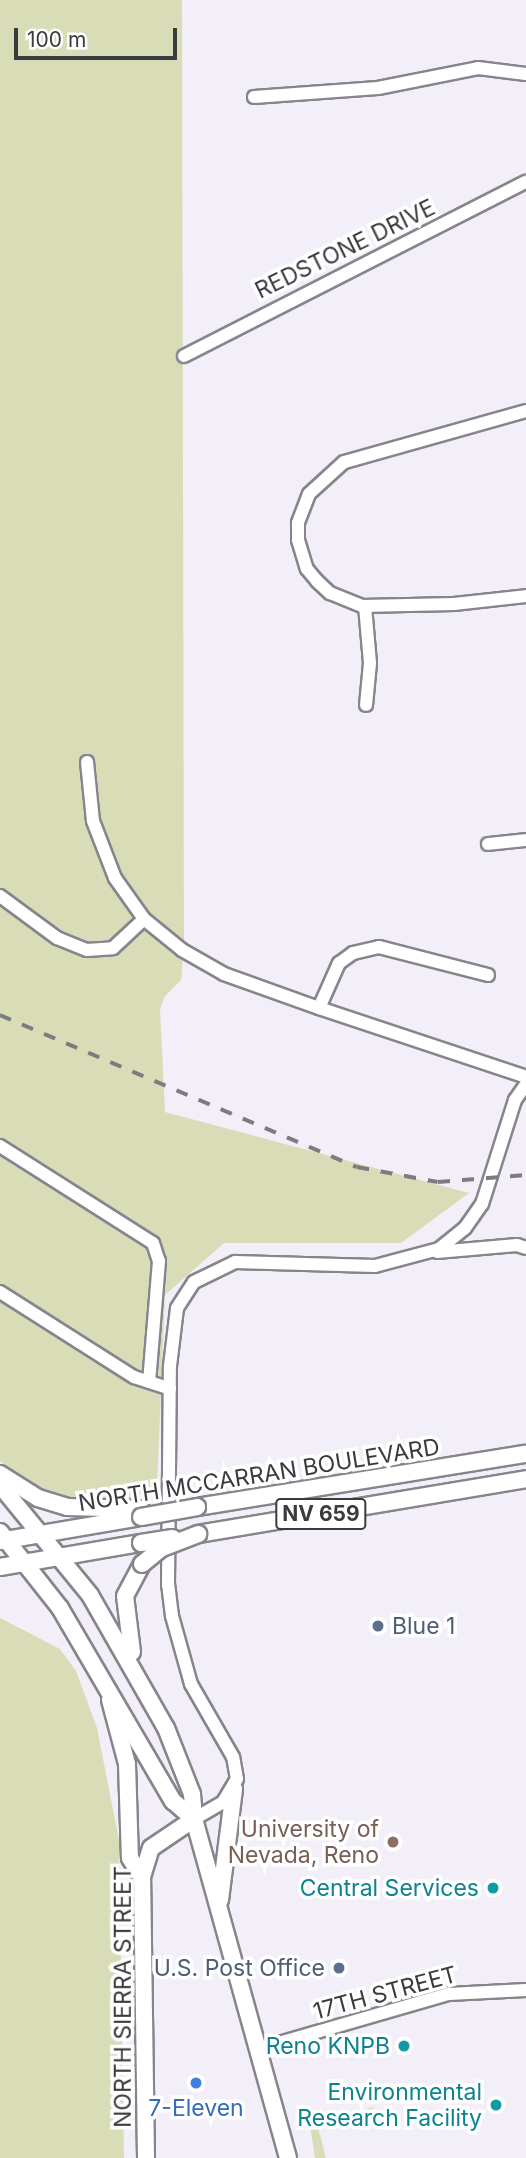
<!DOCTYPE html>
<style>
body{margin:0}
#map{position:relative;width:526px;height:2158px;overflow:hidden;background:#f3eff8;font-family:Inter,sans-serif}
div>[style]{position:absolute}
.green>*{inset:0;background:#d8ddb8}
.roads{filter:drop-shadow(2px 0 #88848d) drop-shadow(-2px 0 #88848d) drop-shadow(0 2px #88848d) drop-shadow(0 -2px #88848d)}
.minor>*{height:12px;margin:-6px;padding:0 6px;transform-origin:6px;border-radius:6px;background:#fff}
.major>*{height:16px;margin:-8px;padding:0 8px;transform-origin:8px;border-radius:8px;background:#fff}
.rail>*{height:3.5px;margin-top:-1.75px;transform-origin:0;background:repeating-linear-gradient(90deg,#7d7b80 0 12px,transparent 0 24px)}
.bridges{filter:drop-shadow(2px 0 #88848d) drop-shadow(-2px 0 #88848d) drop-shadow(0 2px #88848d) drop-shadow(0 -2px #88848d)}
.major-bridge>*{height:16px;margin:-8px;padding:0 8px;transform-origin:8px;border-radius:8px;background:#fff}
.dots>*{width:19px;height:19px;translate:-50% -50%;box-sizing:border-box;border:4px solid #fff;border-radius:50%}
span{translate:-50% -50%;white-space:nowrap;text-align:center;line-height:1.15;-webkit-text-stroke:7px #fff;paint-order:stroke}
.shield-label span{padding:2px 5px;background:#fff;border:2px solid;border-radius:5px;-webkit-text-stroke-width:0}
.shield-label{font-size:21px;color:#3b3a3d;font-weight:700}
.street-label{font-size:23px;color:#3b3a3d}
.service-label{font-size:23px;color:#4e5e75}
.left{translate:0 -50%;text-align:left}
.right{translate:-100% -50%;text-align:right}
.education-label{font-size:23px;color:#785e54}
.culture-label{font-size:23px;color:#0d838f}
.shop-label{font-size:23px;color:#366cbe}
.scale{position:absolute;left:14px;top:28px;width:163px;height:32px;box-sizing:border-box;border:4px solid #3b3a3d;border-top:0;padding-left:9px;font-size:21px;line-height:24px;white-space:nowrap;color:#3b3a3d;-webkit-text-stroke:5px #fff;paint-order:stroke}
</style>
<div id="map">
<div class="green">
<i style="clip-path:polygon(0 0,182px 0,184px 944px,181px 980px,165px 996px,160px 1009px,165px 1112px,469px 1193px,401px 1243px,224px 1243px,165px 1295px,157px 1489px,116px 1503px,74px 1501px,51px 1495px,23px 1482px,0 1461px)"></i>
<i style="clip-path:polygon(0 1618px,60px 1649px,76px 1671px,97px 1728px,119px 1840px,124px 2158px,0 2158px)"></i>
<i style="clip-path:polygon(374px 2107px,371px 2113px,318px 2127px,326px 2158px,315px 2158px,310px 2125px)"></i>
</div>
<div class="roads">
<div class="minor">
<i style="left:254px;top:97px;width:124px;rotate:-4.2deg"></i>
<i style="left:378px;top:88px;width:102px;rotate:-11.3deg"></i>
<i style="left:478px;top:68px;width:48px;rotate:7.1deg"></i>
<i style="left:184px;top:356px;width:384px;rotate:-27deg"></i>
<i style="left:526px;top:411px;width:189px;rotate:164.3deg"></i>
<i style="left:344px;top:462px;width:47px;rotate:137.6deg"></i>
<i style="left:309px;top:494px;width:31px;rotate:111deg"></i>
<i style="left:298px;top:523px;width:17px;rotate:90deg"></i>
<i style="left:298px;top:540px;width:30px;rotate:73deg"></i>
<i style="left:307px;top:569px;width:16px;rotate:50deg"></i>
<i style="left:317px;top:581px;width:18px;rotate:43deg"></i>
<i style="left:330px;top:593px;width:35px;rotate:22deg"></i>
<i style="left:362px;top:606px;width:92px;rotate:-1.2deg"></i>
<i style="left:454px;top:604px;width:72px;rotate:-6.3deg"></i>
<i style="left:365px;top:606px;width:57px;rotate:85deg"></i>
<i style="left:370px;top:663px;width:42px;rotate:95.4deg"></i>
<i style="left:87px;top:762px;width:59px;rotate:84.2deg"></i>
<i style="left:93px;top:821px;width:61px;rotate:68.9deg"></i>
<i style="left:115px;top:878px;width:50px;rotate:54.7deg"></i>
<i style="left:144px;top:919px;width:49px;rotate:39.2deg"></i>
<i style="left:182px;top:950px;width:48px;rotate:29.7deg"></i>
<i style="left:224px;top:974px;width:101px;rotate:19.7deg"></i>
<i style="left:488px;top:844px;width:38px;rotate:-6deg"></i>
<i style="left:0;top:896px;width:71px;rotate:36.4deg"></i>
<i style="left:57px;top:938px;width:32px;rotate:22deg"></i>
<i style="left:87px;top:950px;width:26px;rotate:-4deg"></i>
<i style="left:113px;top:948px;width:42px;rotate:-43.1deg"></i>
<i style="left:488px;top:975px;width:113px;rotate:-165.6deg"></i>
<i style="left:379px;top:947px;width:27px;rotate:167deg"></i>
<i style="left:353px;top:953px;width:17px;rotate:144deg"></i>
<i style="left:339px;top:963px;width:49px;rotate:114deg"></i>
<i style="left:319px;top:1008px;width:218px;rotate:18.4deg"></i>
<i style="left:0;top:1146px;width:181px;rotate:32.4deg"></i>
<i style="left:153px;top:1243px;width:19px;rotate:72deg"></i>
<i style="left:159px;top:1261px;width:121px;rotate:94.7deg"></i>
<i style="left:437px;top:1252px;width:80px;rotate:-5deg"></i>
<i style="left:517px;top:1245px;width:9px;rotate:18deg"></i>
<i style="left:0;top:1292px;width:159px;rotate:32.4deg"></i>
<i style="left:134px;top:1377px;width:38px;rotate:18deg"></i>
<i style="left:194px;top:1819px;width:34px;rotate:-30deg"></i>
<i style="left:223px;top:1802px;width:27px;rotate:-59deg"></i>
<i style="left:237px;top:1779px;width:22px;rotate:-100deg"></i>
<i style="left:233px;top:1757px;width:84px;rotate:-119.9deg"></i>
<i style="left:191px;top:1684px;width:71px;rotate:-105.6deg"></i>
<i style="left:172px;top:1616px;width:31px;rotate:-97deg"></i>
<i style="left:168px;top:1585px;width:219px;rotate:-89.5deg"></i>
<i style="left:170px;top:1366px;width:58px;rotate:-83.1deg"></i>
<i style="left:177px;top:1308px;width:31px;rotate:-57deg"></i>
<i style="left:194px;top:1282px;width:46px;rotate:-26deg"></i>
<i style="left:235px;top:1262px;width:140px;rotate:1.6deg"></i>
<i style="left:375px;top:1266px;width:66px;rotate:-14.9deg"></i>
<i style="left:439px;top:1249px;width:33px;rotate:-39deg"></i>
<i style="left:465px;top:1228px;width:29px;rotate:-55deg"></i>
<i style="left:482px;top:1204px;width:109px;rotate:-72.4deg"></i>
<i style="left:515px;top:1100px;width:19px;rotate:-55deg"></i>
<i style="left:258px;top:2049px;width:199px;rotate:-16.1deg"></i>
<i style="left:449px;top:1994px;width:77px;rotate:-3deg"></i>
</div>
<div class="major">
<i style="left:0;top:1474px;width:45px;rotate:32.3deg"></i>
<i style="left:38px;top:1498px;width:30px;rotate:17deg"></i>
<i style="left:67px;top:1507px;width:74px;rotate:1.5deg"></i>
<i style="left:0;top:1485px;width:142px;rotate:50.7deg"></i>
<i style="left:90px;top:1595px;width:153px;rotate:60.3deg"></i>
<i style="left:166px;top:1728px;width:71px;rotate:68.5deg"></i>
<i style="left:192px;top:1794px;width:25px;rotate:85deg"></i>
<i style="left:194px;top:1819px;width:352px;rotate:74.5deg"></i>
<i style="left:197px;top:1507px;width:333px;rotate:-9.2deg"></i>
<i style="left:0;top:1532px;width:97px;rotate:51.7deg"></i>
<i style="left:60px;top:1608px;width:224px;rotate:59.7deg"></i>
<i style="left:173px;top:1801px;width:28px;rotate:41deg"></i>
<i style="left:198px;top:1534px;width:333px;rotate:-9.5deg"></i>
<i style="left:0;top:1541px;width:138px;rotate:-9.6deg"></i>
<i style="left:0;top:1567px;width:143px;rotate:-9.7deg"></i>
<i style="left:132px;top:1652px;width:56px;rotate:-97.1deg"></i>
<i style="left:125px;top:1596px;width:36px;rotate:-62deg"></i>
<i style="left:110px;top:1700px;width:66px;rotate:75.1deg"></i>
<i style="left:127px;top:1764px;width:94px;rotate:88.2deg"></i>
<i style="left:130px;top:1858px;width:22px;rotate:58deg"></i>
<i style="left:220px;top:1900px;width:112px;rotate:-82.8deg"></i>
<i style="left:146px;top:2158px;width:281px;rotate:-90.8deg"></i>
<i style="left:142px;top:1877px;width:30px;rotate:-73deg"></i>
<i style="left:151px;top:1848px;width:52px;rotate:-34deg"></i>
</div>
</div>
<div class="rail">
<i style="left:0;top:1015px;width:388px;rotate:23.1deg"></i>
<i style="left:357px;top:1167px;width:82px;rotate:10.5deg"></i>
<i style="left:438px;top:1182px;width:88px;rotate:-4.5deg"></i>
</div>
<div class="bridges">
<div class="major-bridge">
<i style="left:141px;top:1517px;width:57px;rotate:-10.1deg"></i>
<i style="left:141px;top:1543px;width:32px;rotate:-9deg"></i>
<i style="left:142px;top:1564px;width:26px;rotate:-39deg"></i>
<i style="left:162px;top:1548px;width:39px;rotate:-21deg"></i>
</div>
</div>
<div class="dots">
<i style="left:378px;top:1626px;background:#5c6f8a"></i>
<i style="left:393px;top:1842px;background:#8d6e63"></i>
<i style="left:493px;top:1888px;background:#0f9aa8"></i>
<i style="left:339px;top:1968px;background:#5c6f8a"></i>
<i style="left:404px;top:2046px;background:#0f9aa8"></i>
<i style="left:196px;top:2083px;background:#3f7fe0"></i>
<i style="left:496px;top:2105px;background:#0f9aa8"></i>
</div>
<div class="shield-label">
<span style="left:321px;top:1514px">NV 659</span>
</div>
<div class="street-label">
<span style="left:345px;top:249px;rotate:-26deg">REDSTONE DRIVE</span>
<span style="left:259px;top:1475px;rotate:-9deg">NORTH MCCARRAN BOULEVARD</span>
<span style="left:385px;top:1993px;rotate:-15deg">17TH STREET</span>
<span style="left:123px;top:1997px;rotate:-90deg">NORTH SIERRA STREET</span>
</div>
<div class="service-label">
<span class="left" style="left:392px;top:1626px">Blue 1</span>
<span class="right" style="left:325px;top:1968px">U.S. Post Office</span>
</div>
<div class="education-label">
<span class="right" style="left:379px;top:1842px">University of<br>Nevada, Reno</span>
</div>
<div class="culture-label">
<span class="right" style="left:479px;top:1888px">Central Services</span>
<span class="right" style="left:390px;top:2046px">Reno KNPB</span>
<span class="right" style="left:482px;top:2105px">Environmental<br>Research Facility</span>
</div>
<div class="shop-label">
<span style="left:196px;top:2108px">7-Eleven</span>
</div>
<div class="scale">100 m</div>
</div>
